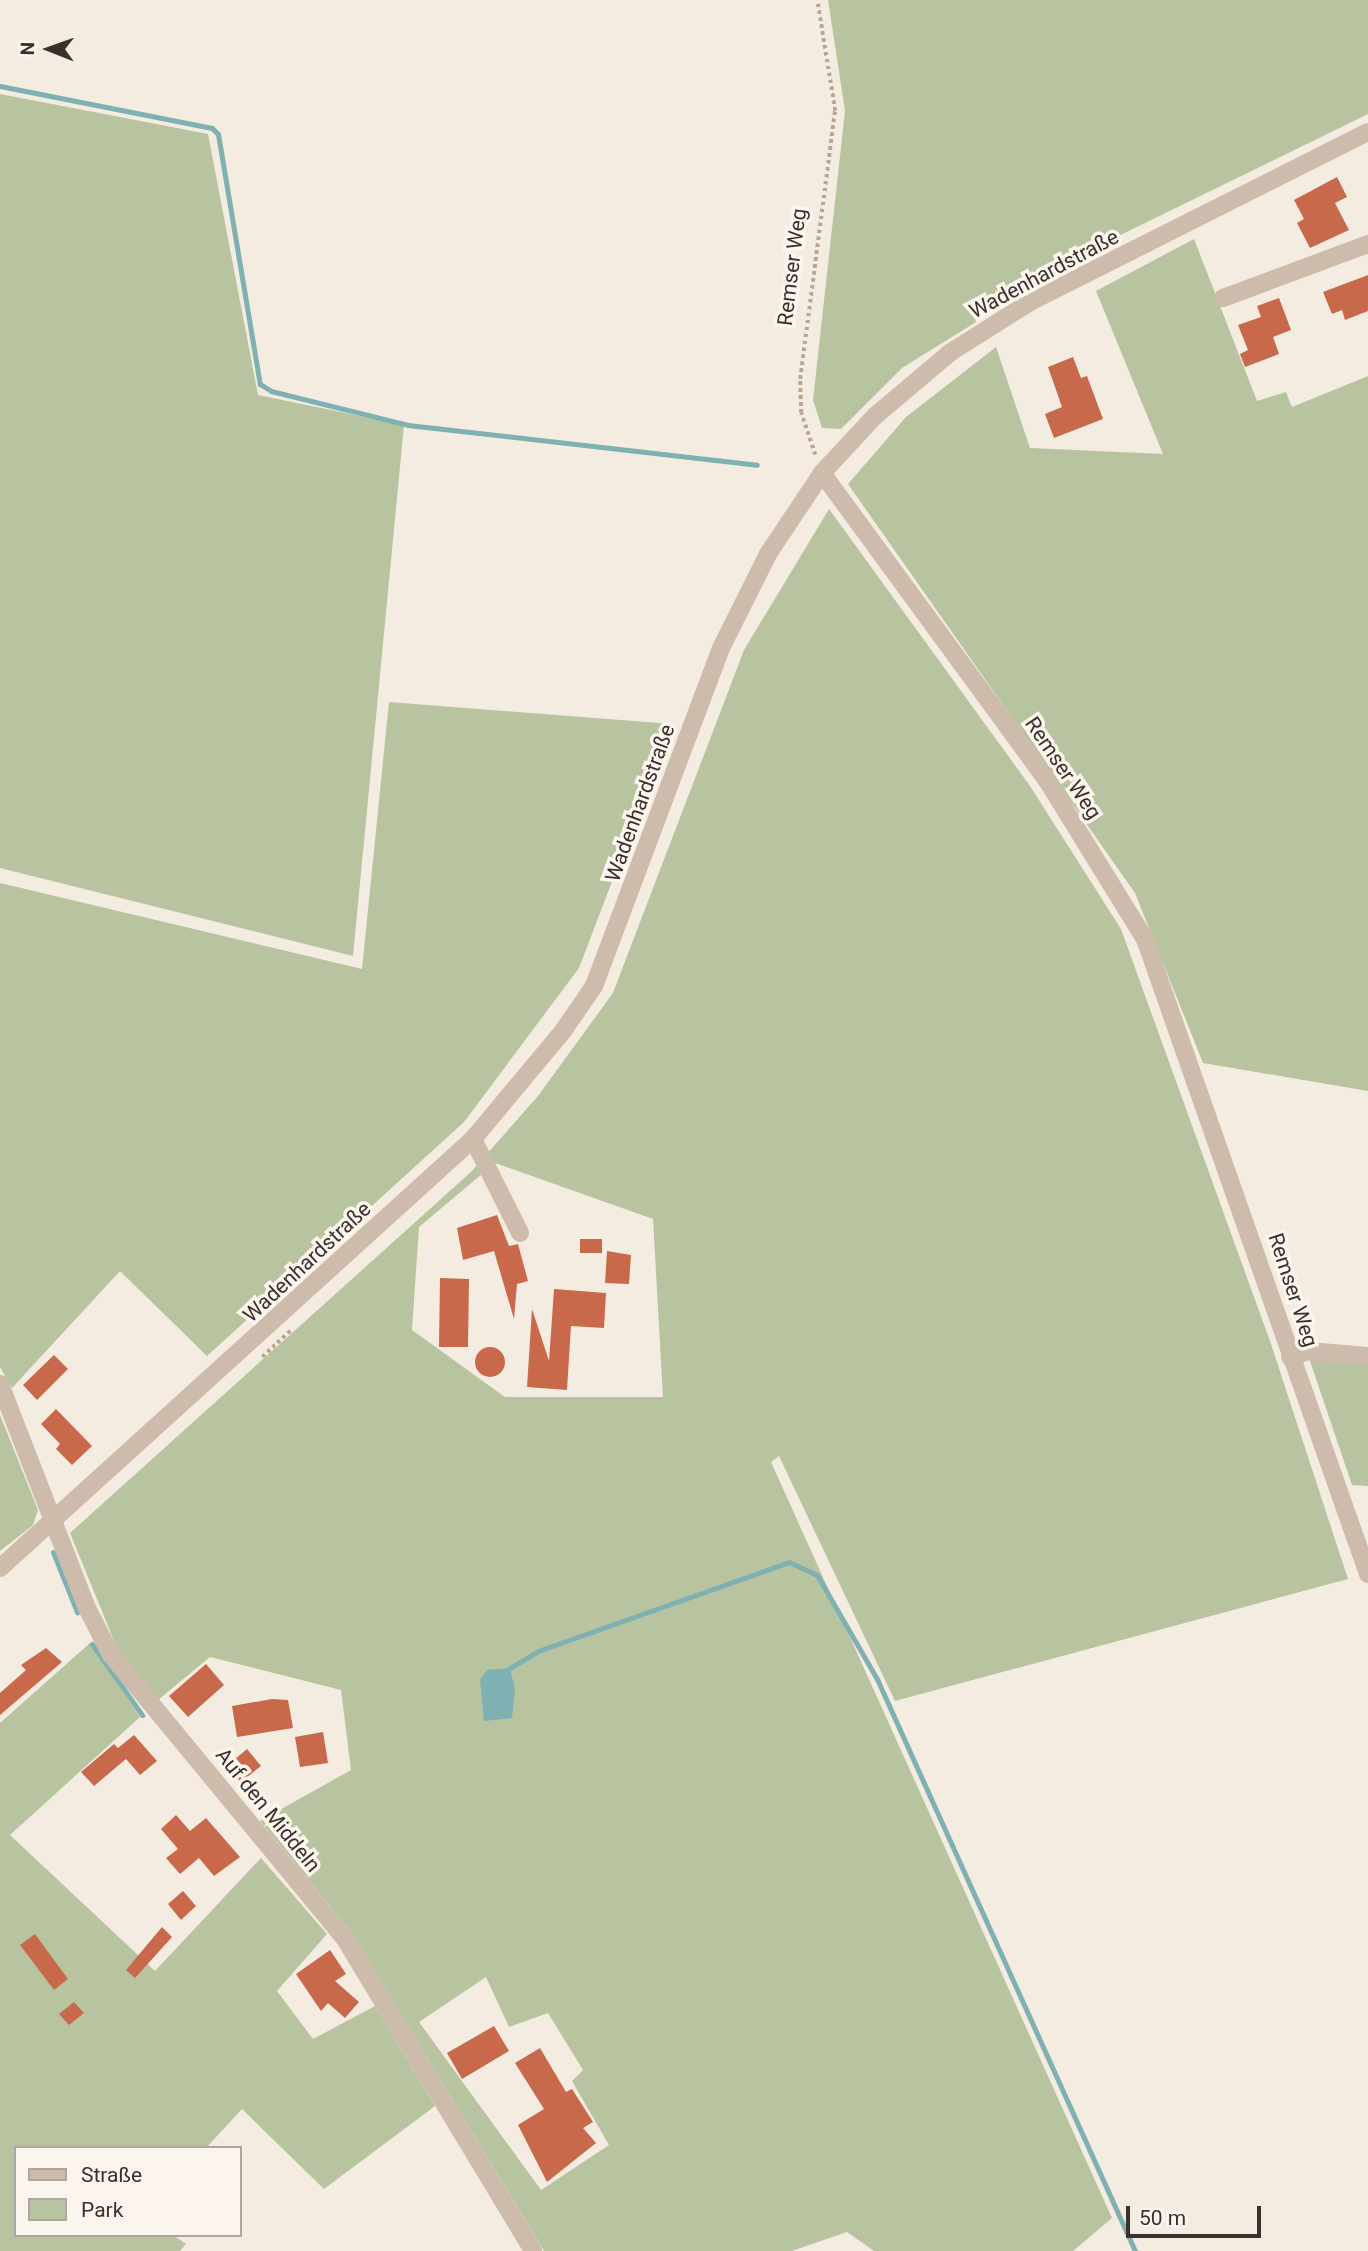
<!DOCTYPE html>
<meta charset="utf-8">
<style>
body{margin:0}
#map{position:relative;width:1368px;height:2251px;overflow:hidden;background:#f4ebe1;font-family:Roboto,sans-serif}
div>[style]{position:absolute}
.green>*{inset:0;background:#b8c4a0}
.water>*{inset:0;background:#7fb0b2}
.stream>*{height:5px;margin:-2.5px;padding:0 2.5px;transform-origin:2.5px;border-radius:2.5px;background:#7fb0b2}
.building>*{inset:0;background:#c8694b}
.round{border-radius:50%}
.path>*{height:3.5px;margin-top:-1.75px;transform-origin:0;background:repeating-linear-gradient(90deg,#b9a596 0 3.5px,transparent 0 7px)}
.minor>*{height:18px;margin:-9px;padding:0 9px;transform-origin:9px;border-radius:9px;background:#cdbbac}
span{translate:-50% -50%;white-space:nowrap;text-align:center;line-height:1.15;-webkit-text-stroke:7px #fbf5ee;paint-order:stroke}
.street-label{font-size:21px;color:#3b302b}
.legend{position:absolute;left:14px;top:2146px;width:228px;height:91px;box-sizing:border-box;background:#fbf5ee;border:2px solid #aea6a0;margin:0;padding:9px 12px;list-style:none;font-size:21px;color:#3b302b}
.legend li{display:flex;align-items:center;gap:14px;height:35px}
.legend b{width:35px;border:2px solid #aea6a0}
.north{position:absolute;left:14px;top:14px;width:70px;height:70px;-webkit-text-stroke:5px #fbf5ee;paint-order:stroke;rotate:271deg;font-size:19px;font-weight:700;line-height:28px;text-align:center;color:#3b302b}
.north::after{content:'';display:block;margin:auto;width:24px;height:32px;background:#3b302b;clip-path:polygon(50% 0,100% 100%,50% 72%,0 100%)}
.scale{position:absolute;left:1126px;top:2206px;width:135px;height:32px;box-sizing:border-box;border:4px solid #3b302b;border-top:0;padding-left:9px;font-size:21px;line-height:24px;white-space:nowrap;color:#3b302b;-webkit-text-stroke:5px #fbf5ee;paint-order:stroke}
</style>
<div id="map">
<div class="green">
<i style="clip-path:polygon(828px 0,1368px 0,1368px 114px,1102px 244px,902px 368px,841px 429px,822px 428px,813px 400px,845px 111px)"></i>
<i style="clip-path:polygon(0 94px,208px 134px,258px 395px,404px 425px,353px 956px,0 868px)"></i>
<i style="clip-path:polygon(1194px 239px,1257px 401px,1286px 392px,1292px 407px,1368px 376px,1368px 1091px,1203px 1063px,1135px 893px,848px 484px,906px 417px,996px 347px,1030px 448px,1163px 454px,1096px 291px)"></i>
<i style="clip-path:polygon(evenodd,829px 509px,1030px 786px,1121px 929px,1271px 1344px,1348px 1579px,895px 1701px,779px 1456px,771px 1462px,1112px 2218px,1073px 2251px,874px 2251px,847px 2232px,792px 2251px,544px 2251px,351px 1932px,260px 1821px,351px 1770px,341px 1690px,210px 1657px,158px 1700px,119px 1653px,70px 1533px,472px 1171px,538px 1096px,613px 993px,744px 650px,829px 509px,495px 1163px,653px 1219px,663px 1397px,505px 1397px,412px 1330px,419px 1227px,495px 1163px,829px 509px,486px 1977px,509px 2027px,548px 2013px,583px 2070px,572px 2081px,609px 2145px,541px 2190px,419px 2022px,486px 1977px)"></i>
<i style="clip-path:polygon(389px 702px,672px 724px,579px 968px,464px 1122px,207px 1356px,120px 1271px,12px 1388px,0 1367px,0 883px,362px 969px)"></i>
<i style="clip-path:polygon(1309px 1358px,1368px 1364px,1368px 1486px,1352px 1485px)"></i>
<i style="clip-path:polygon(0 1415px,38px 1510px,33px 1525px,0 1551px)"></i>
<i style="clip-path:polygon(90px 1643px,140px 1717px,10px 1835px,155px 1971px,261px 1858px,327px 1934px,277px 1991px,313px 2039px,375px 2006px,435px 2106px,324px 2189px,242px 2109px,206px 2148px,16px 2148px,16px 2235px,173px 2235px,186px 2244px,180px 2251px,0 2251px,0 1723px)"></i>
</div>
<div class="water">
<i style="clip-path:polygon(510px 1668px,515px 1690px,512px 1718px,484px 1721px,480px 1679px,487px 1670px)"></i>
</div>
<div class="stream">
<i style="left:0;top:86px;width:216px;rotate:11.2deg"></i>
<i style="left:212px;top:128px;width:8px;rotate:45deg"></i>
<i style="left:218px;top:134px;width:254px;rotate:80.5deg"></i>
<i style="left:260px;top:384px;width:13px;rotate:32deg"></i>
<i style="left:271px;top:391px;width:141px;rotate:13.9deg"></i>
<i style="left:408px;top:425px;width:351px;rotate:6.5deg"></i>
<i style="left:53px;top:1552px;width:65px;rotate:68.2deg"></i>
<i style="left:92px;top:1644px;width:87px;rotate:54.8deg"></i>
<i style="left:510px;top:1668px;width:33px;rotate:-31deg"></i>
<i style="left:538px;top:1651px;width:266px;rotate:-19.5deg"></i>
<i style="left:789px;top:1562px;width:31px;rotate:25deg"></i>
<i style="left:817px;top:1575px;width:120px;rotate:60deg"></i>
<i style="left:877px;top:1679px;width:627px;rotate:65.72deg"></i>
</div>
<div class="building">
<i style="clip-path:polygon(1337px 177px,1347px 197px,1335px 203px,1349px 230px,1310px 248px,1297px 223px,1304px 219px,1294px 200px)"></i>
<i style="clip-path:polygon(1368px 275px,1368px 311px,1345px 320px,1342px 310px,1332px 314px,1323px 292px)"></i>
<i style="clip-path:polygon(1279px 298px,1291px 330px,1273px 337px,1279px 354px,1245px 367px,1240px 354px,1248px 350px,1238px 325px,1261px 317px,1257px 306px)"></i>
<i style="clip-path:polygon(1073px 357px,1081px 378px,1087px 376px,1103px 419px,1054px 438px,1045px 414px,1062px 407px,1048px 367px)"></i>
<i style="clip-path:polygon(497px 1215px,509px 1246px,518px 1244px,528px 1281px,517px 1284px,514px 1319px,494px 1251px,463px 1260px,457px 1228px)"></i>
<i style="clip-path:polygon(580px 1239px,602px 1239px,602px 1253px,580px 1253px)"></i>
<i style="clip-path:polygon(607px 1251px,631px 1255px,629px 1284px,605px 1283px)"></i>
<i style="clip-path:polygon(440px 1278px,469px 1279px,468px 1347px,439px 1347px)"></i>
<i style="clip-path:polygon(554px 1289px,606px 1293px,604px 1328px,571px 1326px,567px 1390px,527px 1387px,532px 1309px,549px 1361px)"></i>
<i class="round" style="left:475px;top:1347px;width:30px;height:30px"></i>
<i style="clip-path:polygon(54px 1355px,68px 1369px,37px 1400px,23px 1385px)"></i>
<i style="clip-path:polygon(56px 1409px,92px 1446px,72px 1465px,56px 1449px,60px 1444px,41px 1424px)"></i>
<i style="clip-path:polygon(46px 1648px,62px 1662px,0 1715px,0 1693px,26px 1670px,21px 1665px)"></i>
<i style="clip-path:polygon(206px 1664px,224px 1685px,188px 1717px,169px 1696px)"></i>
<i style="clip-path:polygon(272px 1699px,288px 1700px,293px 1728px,237px 1737px,232px 1706px)"></i>
<i style="clip-path:polygon(323px 1732px,328px 1763px,300px 1767px,295px 1737px)"></i>
<i style="clip-path:polygon(134px 1735px,157px 1761px,140px 1775px,126px 1759px,94px 1786px,81px 1772px,114px 1744px,118px 1748px)"></i>
<i style="clip-path:polygon(247px 1749px,261px 1766px,241px 1782px,227px 1766px)"></i>
<i style="clip-path:polygon(176px 1815px,190px 1831px,206px 1818px,240px 1857px,214px 1876px,199px 1858px,180px 1874px,166px 1858px,178px 1849px,161px 1829px)"></i>
<i style="clip-path:polygon(183px 1891px,196px 1906px,181px 1920px,168px 1904px)"></i>
<i style="clip-path:polygon(162px 1927px,172px 1937px,135px 1978px,126px 1970px)"></i>
<i style="clip-path:polygon(35px 1934px,68px 1979px,54px 1990px,20px 1945px)"></i>
<i style="clip-path:polygon(330px 1950px,346px 1974px,335px 1981px,359px 2002px,345px 2018px,328px 2003px,321px 2011px,296px 1974px)"></i>
<i style="clip-path:polygon(74px 2002px,84px 2013px,69px 2025px,59px 2014px)"></i>
<i style="clip-path:polygon(494px 2026px,509px 2051px,462px 2079px,447px 2053px)"></i>
<i style="clip-path:polygon(540px 2048px,566px 2092px,572px 2089px,593px 2122px,583px 2128px,596px 2143px,547px 2182px,518px 2125px,544px 2109px,515px 2063px)"></i>
</div>
<div class="path">
<i style="left:815px;top:455px;width:44px;rotate:-108.4deg"></i>
<i style="left:801px;top:413px;width:34px;rotate:-92deg"></i>
<i style="left:800px;top:379px;width:270px;rotate:-82.6deg"></i>
<i style="left:835px;top:111px;width:112px;rotate:-99.2deg"></i>
<i style="left:262px;top:1357px;width:41px;rotate:-43deg"></i>
</div>
<div class="minor">
<i style="left:1223px;top:298px;width:155px;rotate:-20.4deg"></i>
<i style="left:822px;top:473px;width:383px;rotate:53.8deg"></i>
<i style="left:1048px;top:782px;width:185px;rotate:58.3deg"></i>
<i style="left:1145px;top:939px;width:673px;rotate:70.65deg"></i>
<i style="left:473px;top:1139px;width:105px;rotate:63.4deg"></i>
<i style="left:1290px;top:1357px;width:20px;rotate:-18deg"></i>
<i style="left:1309px;top:1351px;width:59px;rotate:4.8deg"></i>
<i style="left:0;top:1384px;width:240px;rotate:68.8deg"></i>
<i style="left:87px;top:1608px;width:53px;rotate:62.9deg"></i>
<i style="left:111px;top:1655px;width:368px;rotate:50.5deg"></i>
<i style="left:345px;top:1939px;width:364px;rotate:58.9deg"></i>
<i style="left:0;top:1568px;width:639px;rotate:-42.21deg"></i>
<i style="left:473px;top:1139px;width:141px;rotate:-50.2deg"></i>
<i style="left:563px;top:1031px;width:55px;rotate:-55.4deg"></i>
<i style="left:594px;top:986px;width:363px;rotate:-69.4deg"></i>
<i style="left:722px;top:646px;width:103px;rotate:-63.4deg"></i>
<i style="left:768px;top:554px;width:97px;rotate:-56.3deg"></i>
<i style="left:822px;top:473px;width:78px;rotate:-47.1deg"></i>
<i style="left:875px;top:416px;width:99px;rotate:-40.1deg"></i>
<i style="left:951px;top:352px;width:93px;rotate:-32.3deg"></i>
<i style="left:1030px;top:302px;width:378px;rotate:-26.7deg"></i>
</div>
<div class="street-label">
<span style="left:792px;top:267px;rotate:-83deg">Remser Weg</span>
<span style="left:1044px;top:274px;rotate:-28deg">Wadenhardstraße</span>
<span style="left:1063px;top:768px;rotate:56deg">Remser Weg</span>
<span style="left:640px;top:803px;rotate:-70deg">Wadenhardstraße</span>
<span style="left:307px;top:1262px;rotate:-43deg">Wadenhardstraße</span>
<span style="left:1293px;top:1290px;rotate:72deg">Remser Weg</span>
<span style="left:268px;top:1810px;rotate:51deg">Auf den Middeln</span>
</div>
<ul class="legend">
<li><b style="height:9px;background:#cdbbac"></b>Straße</li>
<li><b style="height:19px;background:#b8c4a0"></b>Park</li>
</ul>
<div class="north">N</div>
<div class="scale">50 m</div>
</div>
